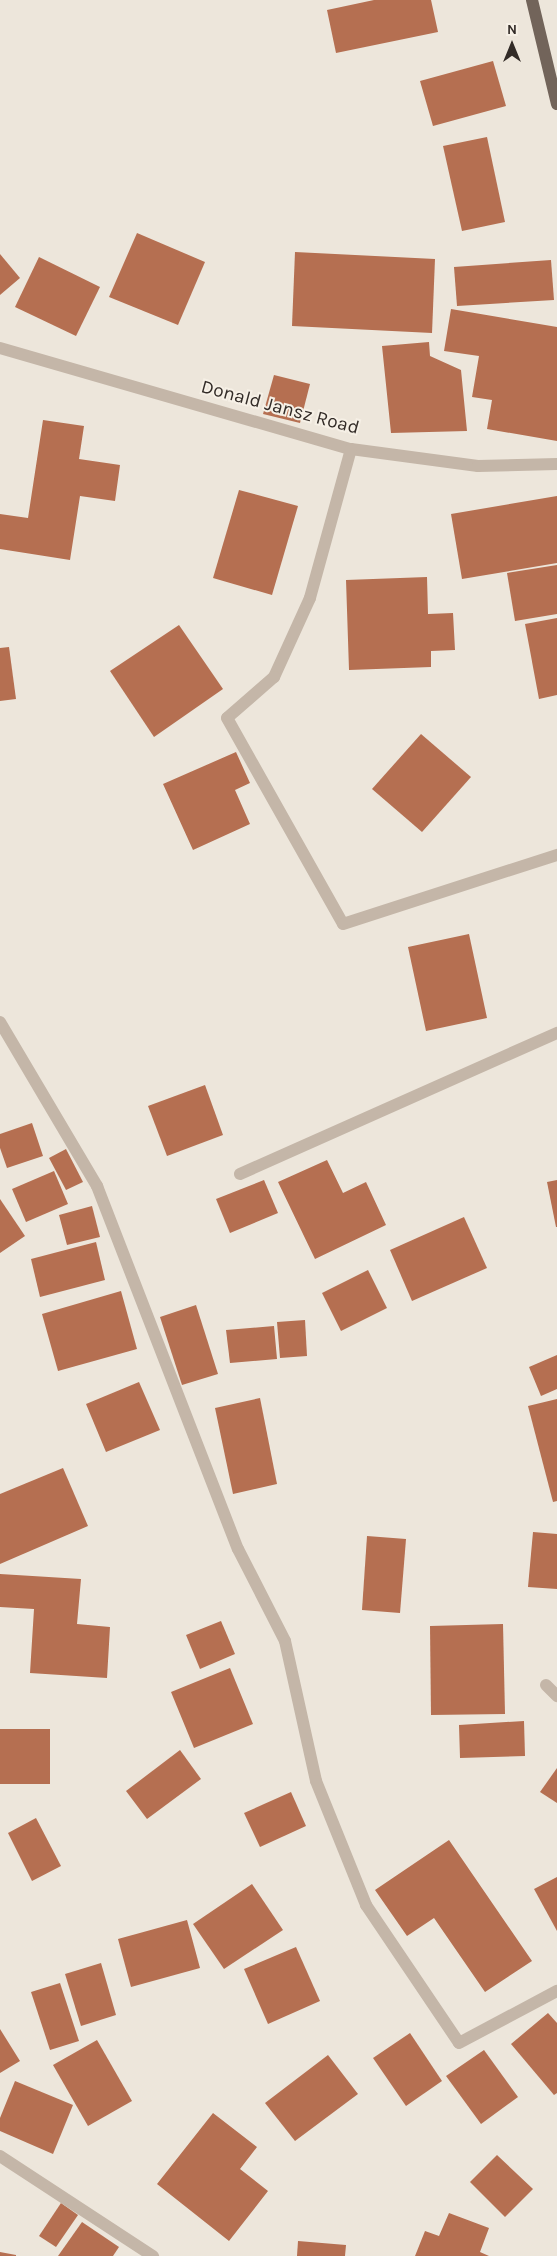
<!DOCTYPE html>
<style>
body{margin:0}
#map{position:relative;width:557px;height:2256px;overflow:hidden;background:#ede6db;font-family:Karla,sans-serif}
div>[style]{position:absolute}
.building>*{inset:0;background:#b56f51}
.minor>*{height:12px;margin:-6px;padding:0 6px;transform-origin:6px;border-radius:6px;background:#c4b6a8}
.major>*{height:12px;margin:-6px;padding:0 6px;transform-origin:6px;border-radius:6px;background:#72645a}
span{translate:-50% -50%;white-space:nowrap;text-align:center;line-height:1.15;-webkit-text-stroke:4px #f6f0e6;paint-order:stroke}
.street-label{font-size:19px;color:#322b27}
.north{position:absolute;left:487px;top:20px;width:50px;height:50px;-webkit-text-stroke:4px #f6f0e6;paint-order:stroke;rotate:0deg;font-size:14px;font-weight:700;line-height:20px;text-align:center;color:#322b27}
.north::after{content:'';display:block;margin:auto;width:18px;height:22px;background:#322b27;clip-path:polygon(50% 0,100% 100%,50% 72%,0 100%)}
</style>
<div id="map">
<div class="building">
<i style="clip-path:polygon(374px 0,431px 0,438px 32px,336px 53px,327px 10px)"></i>
<i style="clip-path:polygon(493px 61px,506px 106px,433px 126px,420px 81px)"></i>
<i style="clip-path:polygon(487px 137px,505px 222px,462px 231px,443px 146px)"></i>
<i style="clip-path:polygon(137px 233px,205px 262px,178px 325px,109px 297px)"></i>
<i style="clip-path:polygon(295px 252px,435px 259px,432px 333px,292px 326px)"></i>
<i style="clip-path:polygon(0 254px,20px 278px,0 295px)"></i>
<i style="clip-path:polygon(39px 257px,100px 287px,76px 336px,15px 307px)"></i>
<i style="clip-path:polygon(551px 260px,554px 300px,457px 306px,454px 267px)"></i>
<i style="clip-path:polygon(451px 309px,557px 327px,557px 441px,487px 429px,492px 400px,472px 397px,479px 356px,444px 351px)"></i>
<i style="clip-path:polygon(429px 342px,430px 356px,461px 370px,467px 431px,391px 433px,382px 346px)"></i>
<i style="clip-path:polygon(274px 375px,310px 384px,300px 423px,263px 414px)"></i>
<i style="clip-path:polygon(43px 420px,84px 426px,79px 459px,120px 465px,115px 501px,80px 496px,70px 560px,0 549px,0 514px,28px 518px)"></i>
<i style="clip-path:polygon(239px 490px,298px 506px,272px 595px,213px 578px)"></i>
<i style="clip-path:polygon(557px 496px,557px 563px,462px 579px,451px 514px)"></i>
<i style="clip-path:polygon(557px 565px,557px 614px,515px 621px,507px 573px)"></i>
<i style="clip-path:polygon(427px 577px,428px 614px,453px 613px,455px 650px,431px 651px,431px 667px,349px 670px,346px 580px)"></i>
<i style="clip-path:polygon(557px 618px,557px 695px,539px 699px,525px 624px)"></i>
<i style="clip-path:polygon(179px 625px,223px 689px,154px 737px,110px 671px)"></i>
<i style="clip-path:polygon(9px 647px,16px 699px,0 701px,0 648px)"></i>
<i style="clip-path:polygon(421px 734px,471px 777px,422px 832px,372px 789px)"></i>
<i style="clip-path:polygon(236px 752px,250px 783px,235px 790px,250px 824px,193px 850px,163px 784px)"></i>
<i style="clip-path:polygon(469px 934px,487px 1018px,426px 1031px,408px 947px)"></i>
<i style="clip-path:polygon(205px 1085px,223px 1135px,167px 1156px,148px 1106px)"></i>
<i style="clip-path:polygon(32px 1123px,43px 1156px,7px 1168px,0 1148px,0 1134px)"></i>
<i style="clip-path:polygon(66px 1149px,83px 1182px,66px 1190px,49px 1158px)"></i>
<i style="clip-path:polygon(327px 1160px,343px 1193px,366px 1182px,386px 1225px,315px 1259px,278px 1182px)"></i>
<i style="clip-path:polygon(54px 1171px,68px 1204px,26px 1222px,12px 1189px)"></i>
<i style="clip-path:polygon(264px 1180px,278px 1213px,230px 1233px,216px 1199px)"></i>
<i style="clip-path:polygon(557px 1180px,557px 1227px,556px 1227px,547px 1182px)"></i>
<i style="clip-path:polygon(0 1199px,25px 1236px,0 1253px)"></i>
<i style="clip-path:polygon(92px 1206px,100px 1237px,67px 1245px,59px 1215px)"></i>
<i style="clip-path:polygon(464px 1217px,487px 1268px,412px 1301px,390px 1250px)"></i>
<i style="clip-path:polygon(96px 1242px,105px 1280px,40px 1297px,31px 1259px)"></i>
<i style="clip-path:polygon(368px 1270px,387px 1308px,341px 1331px,322px 1293px)"></i>
<i style="clip-path:polygon(121px 1291px,137px 1349px,58px 1371px,42px 1314px)"></i>
<i style="clip-path:polygon(196px 1305px,218px 1374px,182px 1385px,160px 1317px)"></i>
<i style="clip-path:polygon(305px 1320px,307px 1356px,280px 1358px,277px 1322px)"></i>
<i style="clip-path:polygon(274px 1326px,277px 1359px,230px 1363px,226px 1330px)"></i>
<i style="clip-path:polygon(557px 1355px,557px 1389px,541px 1396px,529px 1367px)"></i>
<i style="clip-path:polygon(139px 1382px,160px 1430px,106px 1452px,86px 1404px)"></i>
<i style="clip-path:polygon(260px 1398px,277px 1484px,233px 1494px,215px 1408px)"></i>
<i style="clip-path:polygon(557px 1399px,557px 1501px,553px 1502px,528px 1406px)"></i>
<i style="clip-path:polygon(63px 1468px,88px 1526px,0 1564px,0 1494px)"></i>
<i style="clip-path:polygon(533px 1532px,557px 1534px,557px 1589px,528px 1587px)"></i>
<i style="clip-path:polygon(367px 1536px,406px 1539px,400px 1613px,362px 1610px)"></i>
<i style="clip-path:polygon(0 1574px,81px 1579px,77px 1624px,110px 1627px,107px 1678px,30px 1673px,34px 1609px,0 1607px)"></i>
<i style="clip-path:polygon(221px 1621px,235px 1654px,200px 1669px,186px 1635px)"></i>
<i style="clip-path:polygon(503px 1624px,505px 1714px,431px 1715px,430px 1626px)"></i>
<i style="clip-path:polygon(230px 1668px,253px 1724px,194px 1748px,171px 1692px)"></i>
<i style="clip-path:polygon(524px 1721px,525px 1756px,460px 1758px,459px 1725px)"></i>
<i style="clip-path:polygon(0 1729px,50px 1729px,50px 1784px,0 1784px)"></i>
<i style="clip-path:polygon(180px 1750px,201px 1779px,147px 1819px,126px 1791px)"></i>
<i style="clip-path:polygon(557px 1768px,557px 1803px,540px 1792px)"></i>
<i style="clip-path:polygon(291px 1792px,306px 1826px,260px 1847px,244px 1813px)"></i>
<i style="clip-path:polygon(36px 1818px,61px 1866px,32px 1881px,8px 1833px)"></i>
<i style="clip-path:polygon(449px 1840px,532px 1961px,485px 1992px,434px 1918px,407px 1936px,375px 1890px)"></i>
<i style="clip-path:polygon(557px 1877px,557px 1931px,534px 1889px)"></i>
<i style="clip-path:polygon(252px 1884px,283px 1930px,224px 1969px,193px 1924px)"></i>
<i style="clip-path:polygon(187px 1920px,200px 1968px,131px 1987px,118px 1939px)"></i>
<i style="clip-path:polygon(296px 1947px,320px 2001px,268px 2024px,244px 1969px)"></i>
<i style="clip-path:polygon(101px 1963px,116px 2015px,81px 2026px,65px 1974px)"></i>
<i style="clip-path:polygon(60px 1983px,79px 2041px,50px 2050px,31px 1992px)"></i>
<i style="clip-path:polygon(548px 2013px,557px 2023px,557px 2093px,554px 2095px,511px 2044px)"></i>
<i style="clip-path:polygon(0 2029px,20px 2061px,0 2073px)"></i>
<i style="clip-path:polygon(410px 2033px,442px 2081px,406px 2106px,373px 2058px)"></i>
<i style="clip-path:polygon(97px 2040px,132px 2101px,88px 2126px,53px 2065px)"></i>
<i style="clip-path:polygon(484px 2050px,518px 2097px,481px 2124px,446px 2076px)"></i>
<i style="clip-path:polygon(328px 2055px,358px 2094px,295px 2141px,265px 2103px)"></i>
<i style="clip-path:polygon(15px 2081px,73px 2105px,53px 2154px,0 2131px,0 2118px)"></i>
<i style="clip-path:polygon(213px 2113px,257px 2147px,240px 2169px,268px 2191px,229px 2241px,157px 2184px)"></i>
<i style="clip-path:polygon(497px 2155px,533px 2189px,505px 2217px,470px 2182px)"></i>
<i style="clip-path:polygon(61px 2203px,78px 2215px,56px 2247px,39px 2236px)"></i>
<i style="clip-path:polygon(449px 2213px,489px 2228px,480px 2252px,489px 2256px,415px 2256px,425px 2231px,439px 2236px)"></i>
<i style="clip-path:polygon(82px 2222px,119px 2247px,113px 2256px,58px 2256px)"></i>
<i style="clip-path:polygon(298px 2241px,346px 2245px,345px 2256px,297px 2256px)"></i>
<i style="clip-path:polygon(0 2252px,16px 2255px,16px 2256px,0 2256px)"></i>
</div>
<div class="minor">
<i style="left:0;top:348px;width:365px;rotate:16.1deg"></i>
<i style="left:351px;top:449px;width:128px;rotate:7.6deg"></i>
<i style="left:478px;top:466px;width:79px;rotate:-1.5deg"></i>
<i style="left:351px;top:449px;width:155px;rotate:105.4deg"></i>
<i style="left:310px;top:598px;width:87px;rotate:114.5deg"></i>
<i style="left:274px;top:677px;width:62px;rotate:138.9deg"></i>
<i style="left:227px;top:718px;width:236px;rotate:60.6deg"></i>
<i style="left:343px;top:924px;width:225px;rotate:-17.9deg"></i>
<i style="left:0;top:1022px;width:191px;rotate:59.4deg"></i>
<i style="left:97px;top:1186px;width:389px;rotate:68.8deg"></i>
<i style="left:238px;top:1549px;width:103px;rotate:62.9deg"></i>
<i style="left:285px;top:1641px;width:143px;rotate:77.5deg"></i>
<i style="left:316px;top:1781px;width:134px;rotate:68deg"></i>
<i style="left:366px;top:1905px;width:166px;rotate:56deg"></i>
<i style="left:459px;top:2043px;width:111px;rotate:-28deg"></i>
<i style="left:240px;top:1174px;width:347px;rotate:-24deg"></i>
<i style="left:546px;top:1685px;width:16px;rotate:45deg"></i>
<i style="left:0;top:2156px;width:183px;rotate:33.2deg"></i>
</div>
<div class="major">
<i style="left:532px;top:0;width:107px;rotate:76.5deg"></i>
</div>
<div class="street-label">
<span style="left:280px;top:408px;rotate:15deg">Donald Jansz Road</span>
</div>
<div class="north">N</div>
</div>
